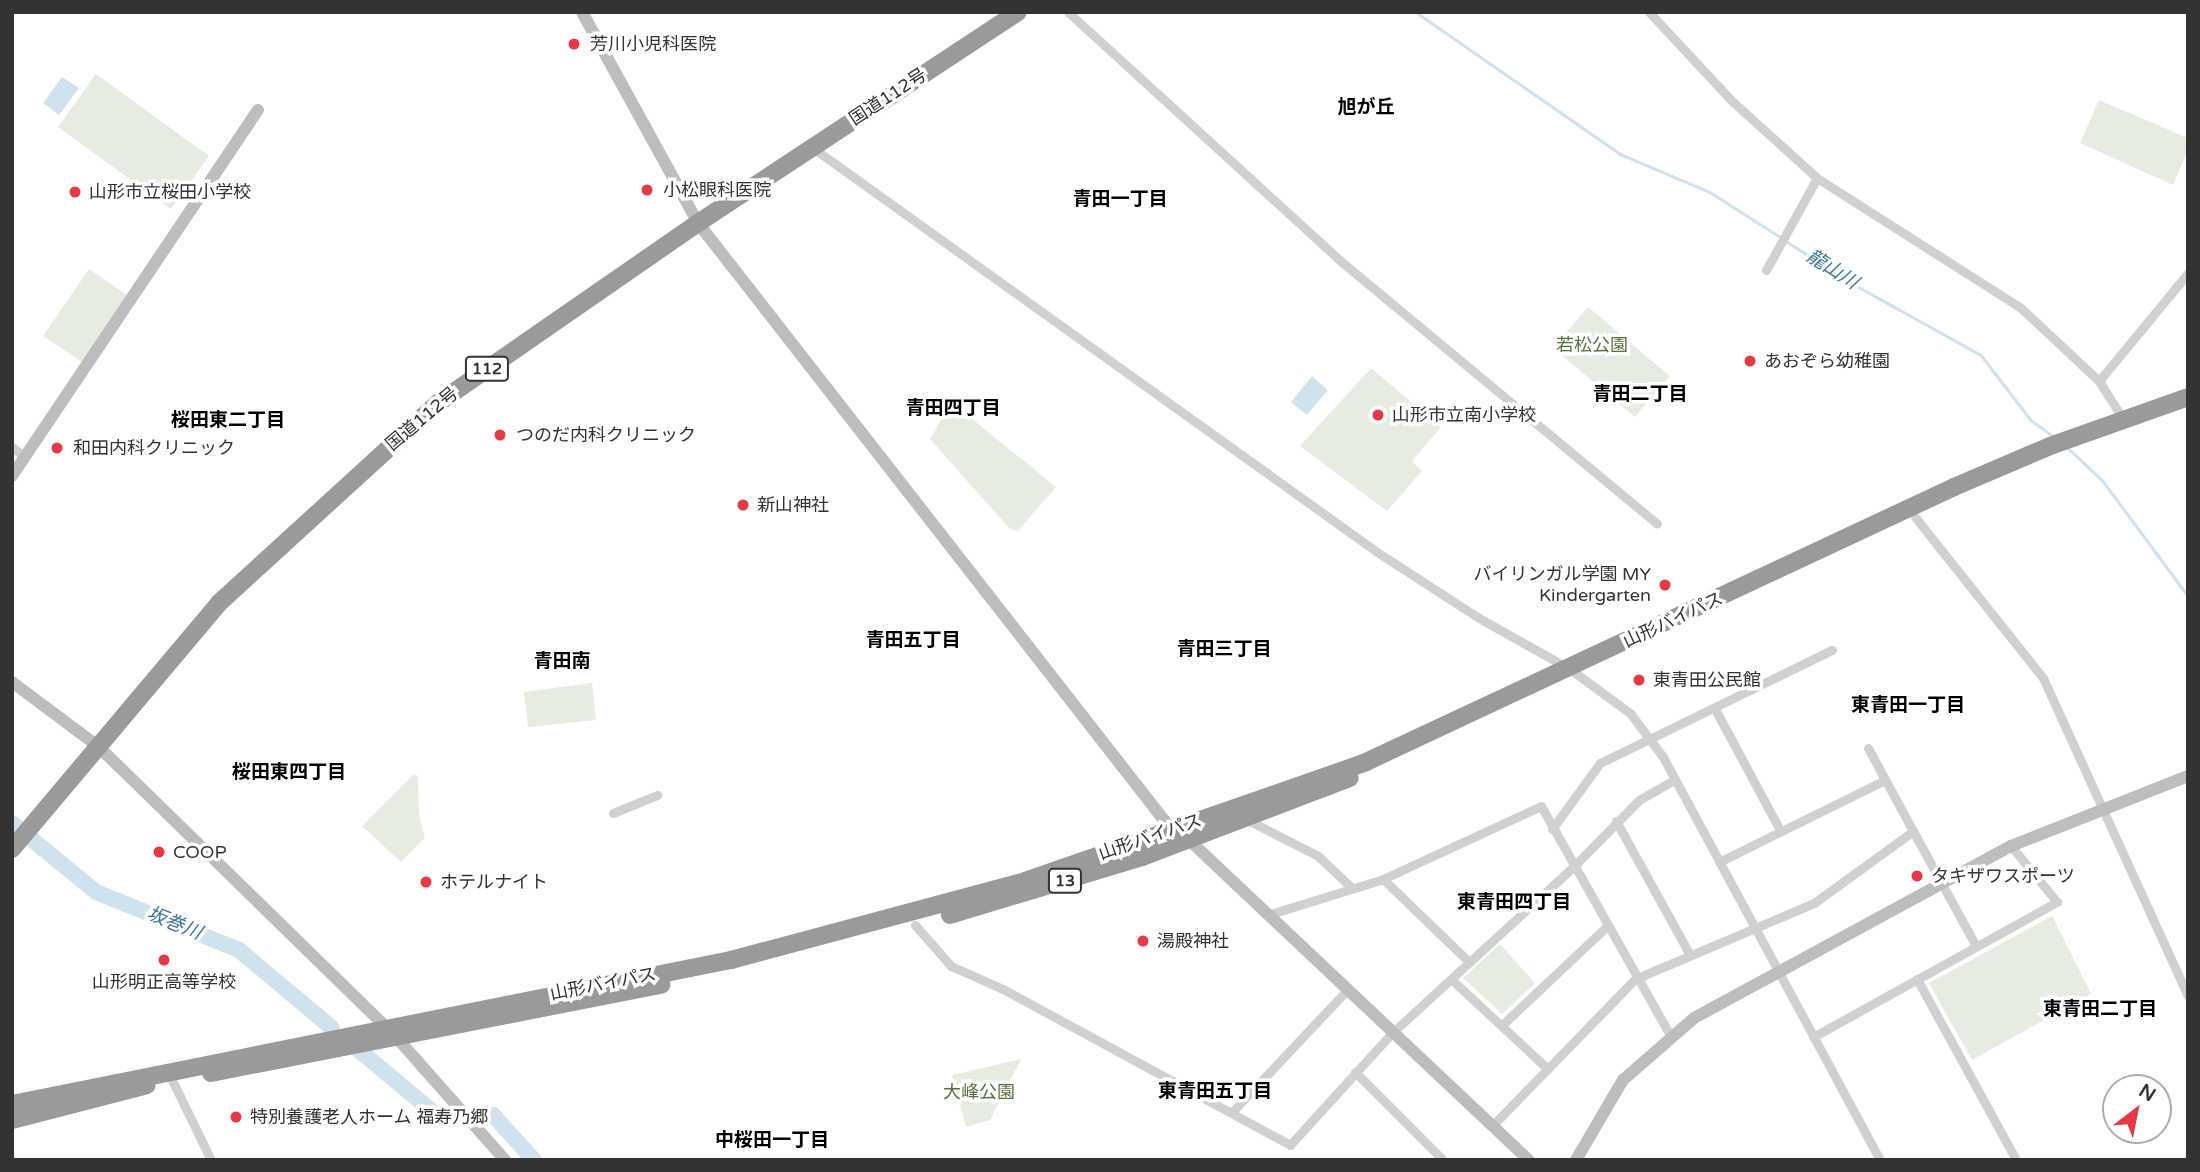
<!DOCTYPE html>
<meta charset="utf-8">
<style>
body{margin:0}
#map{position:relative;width:2200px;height:1172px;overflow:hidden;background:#fff;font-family:"Varela Round","Noto Sans JP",sans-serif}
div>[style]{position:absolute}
.green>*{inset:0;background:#e6ecdf}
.water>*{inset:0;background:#cfe2ee}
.stream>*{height:2.5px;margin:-1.25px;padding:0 1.25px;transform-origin:1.25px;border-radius:1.25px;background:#cfe2ee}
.river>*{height:16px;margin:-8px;padding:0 8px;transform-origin:8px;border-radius:8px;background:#cfe2ee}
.street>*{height:9px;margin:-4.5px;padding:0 4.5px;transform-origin:4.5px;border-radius:4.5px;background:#d0d0d0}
.secondary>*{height:12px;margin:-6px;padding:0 6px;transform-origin:6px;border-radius:6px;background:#bdbdbd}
.highway>*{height:18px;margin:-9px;padding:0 9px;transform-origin:9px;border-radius:9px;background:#9a9a9a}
.dots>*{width:19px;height:19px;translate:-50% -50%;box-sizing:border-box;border:4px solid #fff;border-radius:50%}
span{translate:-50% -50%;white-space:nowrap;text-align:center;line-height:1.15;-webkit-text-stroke:7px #fff;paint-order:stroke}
.shield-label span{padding:2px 5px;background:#fff;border:2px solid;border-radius:5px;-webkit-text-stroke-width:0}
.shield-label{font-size:16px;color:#333;font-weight:700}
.poi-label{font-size:18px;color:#333}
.left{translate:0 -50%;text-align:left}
.right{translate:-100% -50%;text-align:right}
.street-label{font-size:18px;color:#333}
.park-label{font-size:18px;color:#56703f}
.neighbourhood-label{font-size:19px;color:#000;font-weight:700}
.water-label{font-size:19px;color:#3f7597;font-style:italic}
.frame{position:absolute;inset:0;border:14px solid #333;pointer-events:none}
.north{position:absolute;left:2102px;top:1074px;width:70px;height:70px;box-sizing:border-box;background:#fff;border:2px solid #adadad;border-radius:50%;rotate:32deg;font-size:19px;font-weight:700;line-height:28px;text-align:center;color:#333}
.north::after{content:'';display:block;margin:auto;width:24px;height:32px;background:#e63946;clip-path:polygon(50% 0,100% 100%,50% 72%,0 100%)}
</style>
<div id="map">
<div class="green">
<i style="clip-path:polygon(96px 74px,209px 156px,171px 209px,58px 127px)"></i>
<i style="clip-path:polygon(2099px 100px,2188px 138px,2188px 150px,2173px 185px,2080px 143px)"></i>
<i style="clip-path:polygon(89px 269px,127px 295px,82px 362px,43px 336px)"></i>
<i style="clip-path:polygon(1588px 307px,1670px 376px,1635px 417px,1553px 348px)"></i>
<i style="clip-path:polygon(1371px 368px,1441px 427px,1412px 461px,1422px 471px,1387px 511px,1300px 446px)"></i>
<i style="clip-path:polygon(951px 402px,1056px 487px,1018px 531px,1009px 528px,930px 439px)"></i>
<i style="clip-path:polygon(592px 683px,596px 720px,528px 727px,524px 692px)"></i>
<i style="clip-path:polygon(413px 775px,418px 776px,419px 815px,425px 838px,401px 862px,362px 826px)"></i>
<i style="clip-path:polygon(2052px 916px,2091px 994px,1972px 1060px,1929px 983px)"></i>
<i style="clip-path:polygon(1500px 944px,1535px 983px,1502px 1014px,1463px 978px)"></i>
<i style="clip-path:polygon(1021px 1059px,990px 1120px,966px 1127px,952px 1075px)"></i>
</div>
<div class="water">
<i style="clip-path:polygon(62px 77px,79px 88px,59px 115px,43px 103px)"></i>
<i style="clip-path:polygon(1312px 376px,1328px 390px,1307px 415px,1291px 402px)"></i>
</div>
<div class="stream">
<i style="left:1416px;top:12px;width:249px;rotate:34.8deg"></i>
<i style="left:1620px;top:154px;width:98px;rotate:22.9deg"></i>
<i style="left:1710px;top:192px;width:83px;rotate:32.7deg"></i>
<i style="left:1786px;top:241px;width:74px;rotate:32.8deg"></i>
<i style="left:1848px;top:281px;width:152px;rotate:29.1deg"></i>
<i style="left:1981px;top:355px;width:82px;rotate:52.4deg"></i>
<i style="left:2031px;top:420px;width:27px;rotate:36deg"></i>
<i style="left:2067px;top:447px;width:50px;rotate:43.4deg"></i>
<i style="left:2103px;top:481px;width:143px;rotate:53.5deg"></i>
</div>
<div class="river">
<i style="left:12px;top:823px;width:109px;rotate:39.4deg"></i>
<i style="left:96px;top:892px;width:154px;rotate:22.1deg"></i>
<i style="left:239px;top:950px;width:121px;rotate:40deg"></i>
<i style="left:348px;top:1041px;width:120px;rotate:39.9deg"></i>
<i style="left:440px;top:1118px;width:53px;rotate:-3.2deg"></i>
<i style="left:493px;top:1115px;width:61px;rotate:47.7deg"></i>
</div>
<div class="street">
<i style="left:1068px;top:12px;width:372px;rotate:42.4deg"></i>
<i style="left:1343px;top:263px;width:408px;rotate:39.7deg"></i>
<i style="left:1649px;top:12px;width:120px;rotate:47deg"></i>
<i style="left:1731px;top:100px;width:116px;rotate:42.2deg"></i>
<i style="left:1817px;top:178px;width:242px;rotate:32.5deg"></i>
<i style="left:2021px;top:308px;width:107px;rotate:43.1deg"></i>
<i style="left:2099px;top:381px;width:45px;rotate:57.7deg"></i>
<i style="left:813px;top:148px;width:694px;rotate:35.61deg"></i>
<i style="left:1377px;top:552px;width:121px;rotate:32.9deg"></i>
<i style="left:1479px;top:618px;width:104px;rotate:29.3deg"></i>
<i style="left:1570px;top:669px;width:74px;rotate:36.3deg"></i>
<i style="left:1630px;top:713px;width:55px;rotate:53.1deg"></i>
<i style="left:1663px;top:757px;width:458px;rotate:61.7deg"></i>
<i style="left:1766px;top:270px;width:105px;rotate:-61deg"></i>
<i style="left:2099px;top:381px;width:140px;rotate:-50.5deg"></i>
<i style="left:12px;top:447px;width:16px;rotate:38deg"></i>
<i style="left:1915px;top:517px;width:206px;rotate:51.5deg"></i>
<i style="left:2043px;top:678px;width:349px;rotate:65.5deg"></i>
<i style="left:1715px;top:709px;width:137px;rotate:61.8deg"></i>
<i style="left:1868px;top:748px;width:94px;rotate:61.5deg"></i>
<i style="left:613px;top:813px;width:48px;rotate:-22.2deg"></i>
<i style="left:1246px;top:819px;width:81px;rotate:27.2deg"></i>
<i style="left:1318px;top:856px;width:47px;rotate:43.3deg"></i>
<i style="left:1616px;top:821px;width:153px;rotate:61.1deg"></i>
<i style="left:1552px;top:829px;width:82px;rotate:-54deg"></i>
<i style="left:1600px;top:763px;width:258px;rotate:-26deg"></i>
<i style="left:1719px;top:862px;width:183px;rotate:-26.3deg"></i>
<i style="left:1383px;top:879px;width:120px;rotate:44deg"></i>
<i style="left:1267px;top:915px;width:121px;rotate:-17.2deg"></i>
<i style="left:1383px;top:879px;width:174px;rotate:-24.8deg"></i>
<i style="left:1541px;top:806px;width:263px;rotate:60.6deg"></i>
<i style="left:915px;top:925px;width:55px;rotate:48.7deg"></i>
<i style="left:951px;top:966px;width:57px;rotate:23.9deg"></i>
<i style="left:1003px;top:989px;width:327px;rotate:28.5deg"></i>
<i style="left:1290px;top:1145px;width:153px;rotate:-47.7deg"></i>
<i style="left:1393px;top:1032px;width:244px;rotate:-42.5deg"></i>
<i style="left:1573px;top:867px;width:94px;rotate:-45.4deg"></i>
<i style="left:1639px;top:800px;width:40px;rotate:-29.7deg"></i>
<i style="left:1451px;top:979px;width:132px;rotate:42.9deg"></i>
<i style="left:1917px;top:979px;width:206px;rotate:61.3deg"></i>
<i style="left:1502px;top:1025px;width:143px;rotate:-43.3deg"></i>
<i style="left:1813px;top:1037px;width:279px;rotate:-29deg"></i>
<i style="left:2057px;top:902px;width:72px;rotate:-129.4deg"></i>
<i style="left:1355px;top:1072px;width:124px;rotate:45deg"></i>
<i style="left:172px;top:1080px;width:89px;rotate:64deg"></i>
<i style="left:1232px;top:1112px;width:168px;rotate:-46.7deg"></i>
<i style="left:1493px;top:1125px;width:204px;rotate:-45.8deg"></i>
<i style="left:1635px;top:979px;width:194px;rotate:-23deg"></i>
<i style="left:1814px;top:903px;width:122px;rotate:-36deg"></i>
<i style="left:1913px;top:831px;width:131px;rotate:61.3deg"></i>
</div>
<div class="secondary">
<i style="left:582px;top:12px;width:241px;rotate:61.2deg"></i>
<i style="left:698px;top:223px;width:769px;rotate:52.03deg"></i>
<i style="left:1171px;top:829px;width:20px;rotate:30deg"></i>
<i style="left:1188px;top:839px;width:468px;rotate:43.3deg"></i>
<i style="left:12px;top:476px;width:441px;rotate:-56.1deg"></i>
<i style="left:12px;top:682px;width:109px;rotate:36.8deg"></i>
<i style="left:99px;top:747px;width:417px;rotate:44.3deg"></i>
<i style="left:397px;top:1038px;width:163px;rotate:48.5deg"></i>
<i style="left:1576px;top:1160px;width:93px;rotate:-59.6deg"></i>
<i style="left:1623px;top:1080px;width:94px;rotate:-41.1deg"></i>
<i style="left:1694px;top:1018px;width:361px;rotate:-28.5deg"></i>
<i style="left:2011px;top:846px;width:190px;rotate:-21.6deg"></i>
</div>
<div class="highway">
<i style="left:12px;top:849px;width:322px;rotate:-49.9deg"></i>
<i style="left:219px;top:603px;width:297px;rotate:-42.4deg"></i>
<i style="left:438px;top:403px;width:316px;rotate:-34.7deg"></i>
<i style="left:698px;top:223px;width:383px;rotate:-33.4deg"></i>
<i style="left:950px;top:915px;width:201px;rotate:-16.8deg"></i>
<i style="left:1142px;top:857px;width:222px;rotate:-20.8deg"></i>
<i style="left:211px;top:1073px;width:459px;rotate:-11.1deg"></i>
<i style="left:12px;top:1104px;width:733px;rotate:-11.33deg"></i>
<i style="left:731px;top:960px;width:304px;rotate:-15deg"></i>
<i style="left:1025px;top:881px;width:361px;rotate:-19.2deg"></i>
<i style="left:1366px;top:762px;width:649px;rotate:-25.06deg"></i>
<i style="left:1954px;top:487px;width:104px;rotate:-23.1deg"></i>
<i style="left:2050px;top:446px;width:146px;rotate:-19.5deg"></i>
<i style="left:12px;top:1120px;width:139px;rotate:-14.5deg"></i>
</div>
<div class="dots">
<i style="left:574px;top:44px;background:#e63946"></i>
<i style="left:647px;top:190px;background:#e63946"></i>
<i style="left:75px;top:192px;background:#e63946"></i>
<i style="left:1750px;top:361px;background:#e63946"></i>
<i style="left:1378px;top:415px;background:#e63946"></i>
<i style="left:500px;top:435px;background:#e63946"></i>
<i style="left:57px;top:448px;background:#e63946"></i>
<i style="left:743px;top:505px;background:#e63946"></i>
<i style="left:1665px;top:585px;background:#e63946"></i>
<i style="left:1639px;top:680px;background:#e63946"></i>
<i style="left:159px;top:852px;background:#e63946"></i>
<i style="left:1917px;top:876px;background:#e63946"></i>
<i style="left:426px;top:882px;background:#e63946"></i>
<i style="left:1143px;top:941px;background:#e63946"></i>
<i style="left:164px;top:960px;background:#e63946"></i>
<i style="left:236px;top:1117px;background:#e63946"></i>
</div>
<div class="shield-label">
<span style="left:487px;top:369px">112</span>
<span style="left:1065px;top:881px">13</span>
</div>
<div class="poi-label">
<span class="left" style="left:590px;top:44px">芳川小児科医院</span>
<span class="left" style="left:663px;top:190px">小松眼科医院</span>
<span class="left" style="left:89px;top:192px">山形市立桜田小学校</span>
<span class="left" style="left:1764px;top:361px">あおぞら幼稚園</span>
<span class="left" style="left:1392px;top:415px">山形市立南小学校</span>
<span class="left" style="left:516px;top:435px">つのだ内科クリニック</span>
<span class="left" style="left:73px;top:448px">和田内科クリニック</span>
<span class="left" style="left:757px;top:505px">新山神社</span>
<span class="right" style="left:1651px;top:585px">バイリンガル学園 MY<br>Kindergarten</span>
<span class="left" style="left:1653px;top:680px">東青田公民館</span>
<span class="left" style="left:173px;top:852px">COOP</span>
<span class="left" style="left:1931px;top:876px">タキザワスポーツ</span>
<span class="left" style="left:440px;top:882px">ホテルナイト</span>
<span class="left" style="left:1157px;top:941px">湯殿神社</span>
<span style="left:164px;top:982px">山形明正高等学校</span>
<span class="left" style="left:250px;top:1117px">特別養護老人ホーム 福寿乃郷</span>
</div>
<div class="street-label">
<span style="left:888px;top:97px;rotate:-33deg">国道112号</span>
<span style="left:422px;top:419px;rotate:-40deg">国道112号</span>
<span style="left:1673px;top:620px;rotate:-25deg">山形バイパス</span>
<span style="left:1150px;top:837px;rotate:-19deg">山形バイパス</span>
<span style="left:603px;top:984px;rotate:-11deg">山形バイパス</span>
</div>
<div class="park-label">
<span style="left:1592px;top:345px">若松公園</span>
<span style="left:979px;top:1092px">大峰公園</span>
</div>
<div class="neighbourhood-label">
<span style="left:1366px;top:108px">旭が丘</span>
<span style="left:1120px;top:200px">青田一丁目</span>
<span style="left:1640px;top:395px">青田二丁目</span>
<span style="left:953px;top:409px">青田四丁目</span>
<span style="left:228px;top:421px">桜田東二丁目</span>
<span style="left:913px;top:641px">青田五丁目</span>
<span style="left:1224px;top:650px">青田三丁目</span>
<span style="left:562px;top:662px">青田南</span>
<span style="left:1908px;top:706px">東青田一丁目</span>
<span style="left:289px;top:773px">桜田東四丁目</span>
<span style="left:1514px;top:903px">東青田四丁目</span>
<span style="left:2100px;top:1010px">東青田二丁目</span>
<span style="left:1215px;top:1092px">東青田五丁目</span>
<span style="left:772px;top:1141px">中桜田一丁目</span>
</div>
<div class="water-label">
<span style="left:1832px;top:270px;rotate:32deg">龍山川</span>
<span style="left:174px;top:924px;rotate:22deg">坂巻川</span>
</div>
<div class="frame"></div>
<div class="north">N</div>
</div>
